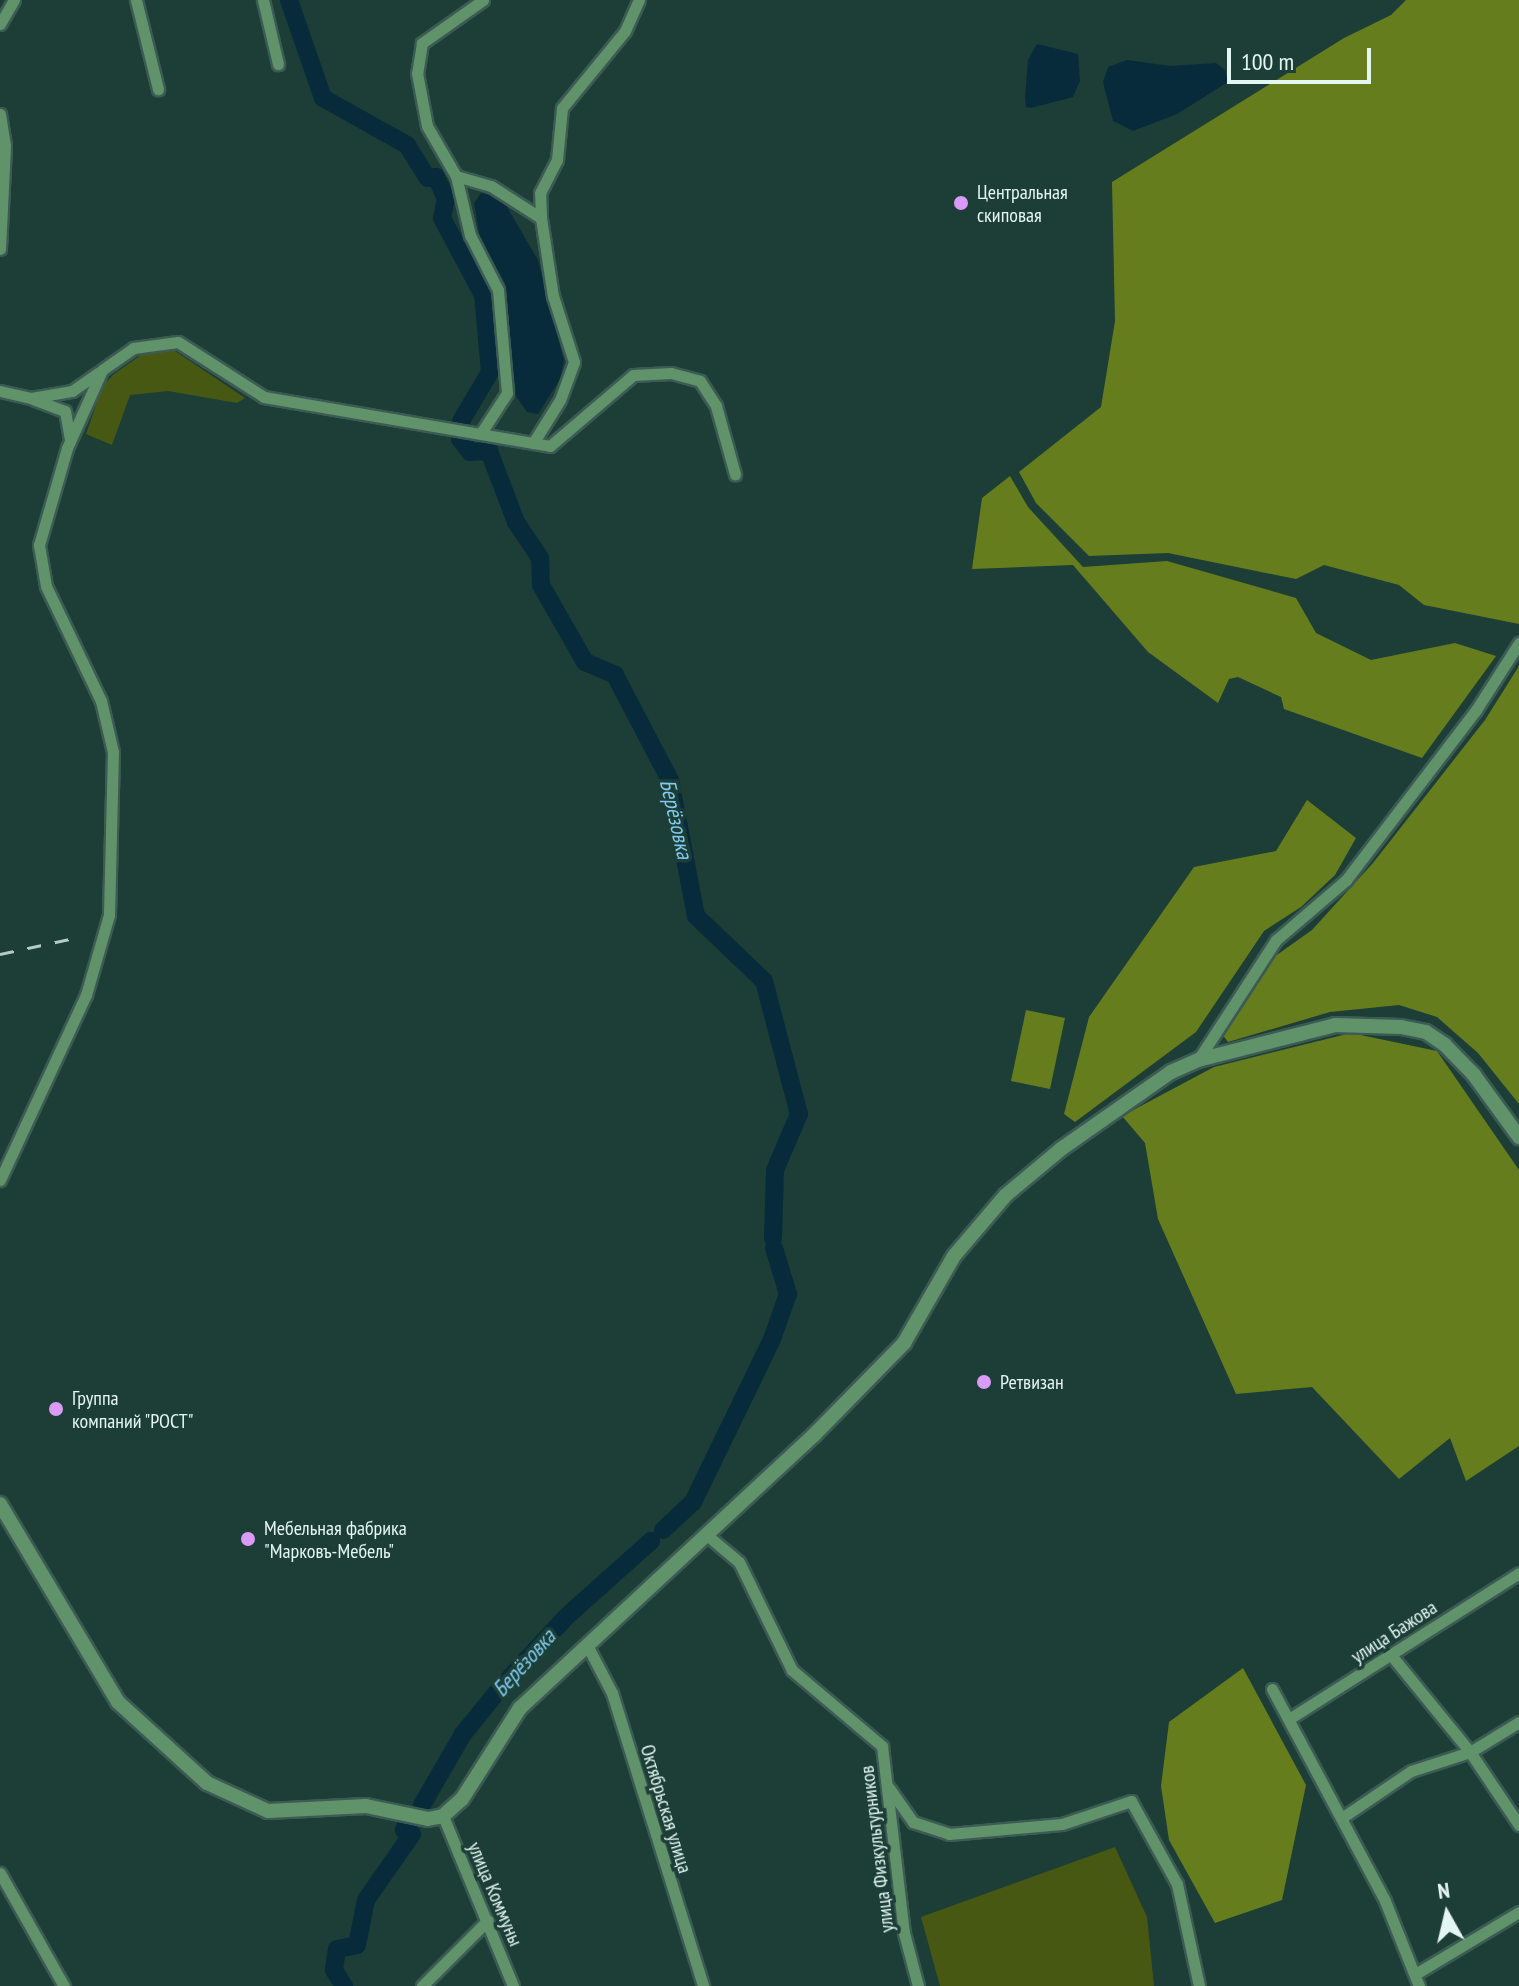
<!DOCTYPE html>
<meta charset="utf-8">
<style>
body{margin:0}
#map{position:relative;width:1519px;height:1986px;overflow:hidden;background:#1c3e36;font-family:"PT Sans Narrow",sans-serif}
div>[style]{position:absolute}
.green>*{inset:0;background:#475813}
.forest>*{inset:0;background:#667d1d}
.water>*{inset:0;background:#082b3b}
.river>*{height:18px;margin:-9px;padding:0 9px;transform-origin:9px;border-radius:9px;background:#082b3b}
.roads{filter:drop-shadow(2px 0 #3c5b54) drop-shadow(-2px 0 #3c5b54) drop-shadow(0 2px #3c5b54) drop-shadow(0 -2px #3c5b54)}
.minor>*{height:11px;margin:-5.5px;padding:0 5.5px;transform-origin:5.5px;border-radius:5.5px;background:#61936b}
.tertiary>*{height:14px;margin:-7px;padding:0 7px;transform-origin:7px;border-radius:7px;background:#61936b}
.rail>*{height:3px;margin-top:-1.5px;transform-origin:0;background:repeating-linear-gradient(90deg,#b4cac5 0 14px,transparent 0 28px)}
.dots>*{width:22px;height:22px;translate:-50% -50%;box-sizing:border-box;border:4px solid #1c3e36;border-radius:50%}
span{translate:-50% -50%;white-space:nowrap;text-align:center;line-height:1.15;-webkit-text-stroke:7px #1c3e36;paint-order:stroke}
.poi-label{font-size:20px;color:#e3f6f1}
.left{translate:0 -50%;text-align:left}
.street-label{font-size:20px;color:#e3f6f1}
.water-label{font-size:22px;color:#81cbf1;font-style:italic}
.north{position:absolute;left:1407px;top:1874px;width:80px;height:80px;-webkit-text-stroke:6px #1c3e36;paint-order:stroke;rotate:352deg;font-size:22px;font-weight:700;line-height:32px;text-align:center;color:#e3f6f1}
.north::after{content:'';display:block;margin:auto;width:28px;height:36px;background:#e3f6f1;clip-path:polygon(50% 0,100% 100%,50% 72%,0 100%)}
.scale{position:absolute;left:1227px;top:48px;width:144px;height:36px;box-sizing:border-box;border:4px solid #e3f6f1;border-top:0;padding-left:10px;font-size:24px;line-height:28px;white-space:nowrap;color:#e3f6f1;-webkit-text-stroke:6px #1c3e36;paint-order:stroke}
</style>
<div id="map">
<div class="green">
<i style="clip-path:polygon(172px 349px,245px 398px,237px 403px,168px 391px,130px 395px,112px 445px,86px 434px,103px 385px,114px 374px,141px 355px)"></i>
<i style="clip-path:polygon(1115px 1847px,1147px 1917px,1154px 1986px,940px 1986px,921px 1917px)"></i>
</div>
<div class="forest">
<i style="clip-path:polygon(1406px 0,1519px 0,1519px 624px,1424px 605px,1399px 585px,1324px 565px,1296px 579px,1168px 553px,1089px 556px,1036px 503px,1019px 472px,1101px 407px,1115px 321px,1112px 182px,1344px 38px,1391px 15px)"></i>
<i style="clip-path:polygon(1010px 476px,1028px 507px,1083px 567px,1167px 561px,1296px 598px,1316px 633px,1371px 660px,1455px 643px,1496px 656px,1422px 758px,1284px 709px,1281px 697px,1238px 677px,1229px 679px,1218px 703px,1148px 652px,1073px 565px,972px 569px,982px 498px)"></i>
<i style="clip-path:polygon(1519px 666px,1519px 1104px,1478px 1053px,1437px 1017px,1399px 1005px,1330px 1012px,1228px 1042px,1222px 1034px,1274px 957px,1312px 930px,1373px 863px,1485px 720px)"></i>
<i style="clip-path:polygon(1307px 800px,1356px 838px,1335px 875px,1301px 907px,1264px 931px,1196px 1032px,1075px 1122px,1064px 1114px,1089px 1017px,1194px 867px,1276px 851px)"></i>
<i style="clip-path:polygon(1026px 1010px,1065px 1018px,1050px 1089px,1011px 1081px)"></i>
<i style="clip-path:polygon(1351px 1033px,1437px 1051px,1519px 1170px,1519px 1446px,1466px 1481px,1450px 1438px,1399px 1479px,1312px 1387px,1236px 1394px,1158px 1219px,1145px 1143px,1122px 1116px,1214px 1067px)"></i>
<i style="clip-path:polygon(1243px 1668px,1306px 1785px,1282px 1900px,1215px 1923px,1169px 1840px,1161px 1786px,1169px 1722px)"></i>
</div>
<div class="water">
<i style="clip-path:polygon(1037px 44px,1078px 54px,1080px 81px,1073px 97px,1031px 108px,1026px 107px,1025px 98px,1028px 60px)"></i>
<i style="clip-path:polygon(1127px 60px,1170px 66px,1216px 63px,1225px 70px,1228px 82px,1177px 114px,1133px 131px,1113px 121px,1103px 82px,1108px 67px)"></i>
<i style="clip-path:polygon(481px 193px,497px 197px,507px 207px,538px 260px,564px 361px,560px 379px,538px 414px,527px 412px,516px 396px,505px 283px,480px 238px,474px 203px)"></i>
</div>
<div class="river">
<i style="left:289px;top:0;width:104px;rotate:70.9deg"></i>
<i style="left:323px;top:98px;width:96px;rotate:29.2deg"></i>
<i style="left:407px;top:145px;width:39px;rotate:58deg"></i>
<i style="left:428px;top:178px;width:8px;rotate:-7deg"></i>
<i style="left:436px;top:177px;width:23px;rotate:65deg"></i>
<i style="left:446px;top:198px;width:20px;rotate:101deg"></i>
<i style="left:442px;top:218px;width:87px;rotate:62deg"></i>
<i style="left:483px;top:295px;width:77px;rotate:84.8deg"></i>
<i style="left:490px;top:372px;width:57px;rotate:120.6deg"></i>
<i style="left:460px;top:439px;width:16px;rotate:52deg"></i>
<i style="left:470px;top:452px;width:19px;rotate:-3deg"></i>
<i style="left:489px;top:451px;width:76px;rotate:69.2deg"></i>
<i style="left:516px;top:522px;width:43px;rotate:56.3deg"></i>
<i style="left:540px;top:558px;width:27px;rotate:88deg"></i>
<i style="left:541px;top:585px;width:89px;rotate:60.3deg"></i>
<i style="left:585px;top:662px;width:33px;rotate:23deg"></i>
<i style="left:615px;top:675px;width:119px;rotate:62.4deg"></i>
<i style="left:670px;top:780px;width:138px;rotate:79.2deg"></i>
<i style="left:696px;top:916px;width:94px;rotate:43.7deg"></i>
<i style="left:764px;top:981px;width:138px;rotate:75.3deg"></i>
<i style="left:799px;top:1114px;width:61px;rotate:113.2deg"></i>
<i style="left:775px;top:1170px;width:68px;rotate:91.7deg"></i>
<i style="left:663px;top:1530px;width:41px;rotate:-43deg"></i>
<i style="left:693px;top:1502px;width:181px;rotate:-64.1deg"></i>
<i style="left:772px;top:1339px;width:48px;rotate:-70.4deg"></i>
<i style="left:788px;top:1294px;width:48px;rotate:-106.9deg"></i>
<i style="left:422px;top:1805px;width:82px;rotate:-60deg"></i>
<i style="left:463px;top:1734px;width:63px;rotate:-50.8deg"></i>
<i style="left:503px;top:1685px;width:94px;rotate:-47.2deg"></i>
<i style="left:567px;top:1616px;width:113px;rotate:-41.8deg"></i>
<i style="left:344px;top:1986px;width:19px;rotate:-122deg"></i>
<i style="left:334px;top:1970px;width:21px;rotate:-82deg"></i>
<i style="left:337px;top:1949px;width:20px;rotate:-11deg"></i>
<i style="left:357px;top:1945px;width:46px;rotate:-78.7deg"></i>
<i style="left:366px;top:1900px;width:80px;rotate:-55.1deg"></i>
<i style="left:412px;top:1834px;width:9px;rotate:-153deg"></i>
<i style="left:404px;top:1830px;width:8px;rotate:-67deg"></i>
</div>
<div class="roads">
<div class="minor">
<i style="left:136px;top:0;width:92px;rotate:76.1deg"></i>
<i style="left:263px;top:0;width:66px;rotate:76.8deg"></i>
<i style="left:483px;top:0;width:75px;rotate:144.8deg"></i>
<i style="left:422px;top:43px;width:30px;rotate:99deg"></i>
<i style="left:417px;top:73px;width:54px;rotate:79.3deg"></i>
<i style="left:427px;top:126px;width:58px;rotate:59.9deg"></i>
<i style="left:456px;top:176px;width:36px;rotate:16deg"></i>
<i style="left:491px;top:186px;width:59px;rotate:32.6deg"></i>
<i style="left:541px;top:218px;width:79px;rotate:81.3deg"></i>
<i style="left:553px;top:296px;width:69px;rotate:72.3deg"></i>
<i style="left:574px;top:362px;width:40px;rotate:110.2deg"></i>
<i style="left:560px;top:400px;width:51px;rotate:122.1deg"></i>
<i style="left:0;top:24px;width:28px;rotate:-60deg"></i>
<i style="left:0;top:114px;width:32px;rotate:81deg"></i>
<i style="left:5px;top:146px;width:103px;rotate:92.8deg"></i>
<i style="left:456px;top:176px;width:61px;rotate:76.7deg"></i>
<i style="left:470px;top:235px;width:62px;rotate:63deg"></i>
<i style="left:498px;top:290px;width:103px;rotate:85deg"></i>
<i style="left:507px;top:393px;width:48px;rotate:123deg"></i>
<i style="left:541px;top:218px;width:25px;rotate:-92deg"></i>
<i style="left:540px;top:193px;width:37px;rotate:-63deg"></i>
<i style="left:557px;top:160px;width:52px;rotate:-84.5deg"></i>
<i style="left:562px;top:108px;width:99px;rotate:-50.7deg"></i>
<i style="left:625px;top:31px;width:34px;rotate:-66deg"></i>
<i style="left:0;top:391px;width:32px;rotate:13deg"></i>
<i style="left:31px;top:398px;width:42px;rotate:-9.7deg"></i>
<i style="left:72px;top:391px;width:32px;rotate:-35deg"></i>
<i style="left:33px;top:399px;width:34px;rotate:21deg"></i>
<i style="left:65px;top:411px;width:29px;rotate:80deg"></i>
<i style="left:1198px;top:1060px;width:143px;rotate:-57deg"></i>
<i style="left:1276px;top:940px;width:92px;rotate:-40.6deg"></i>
<i style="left:1346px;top:880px;width:214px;rotate:-52.6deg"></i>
<i style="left:1476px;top:710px;width:80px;rotate:-57.3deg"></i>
<i style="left:0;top:1180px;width:204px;rotate:-65.1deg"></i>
<i style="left:86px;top:995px;width:83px;rotate:-74deg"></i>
<i style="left:109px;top:915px;width:163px;rotate:-88.6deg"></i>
<i style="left:113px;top:752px;width:52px;rotate:-103.2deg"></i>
<i style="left:101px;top:701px;width:127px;rotate:-115.6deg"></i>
<i style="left:46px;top:586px;width:42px;rotate:-99.7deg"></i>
<i style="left:39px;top:545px;width:101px;rotate:-73.9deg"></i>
<i style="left:67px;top:448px;width:85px;rotate:-65.8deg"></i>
<i style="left:102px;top:370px;width:38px;rotate:-35deg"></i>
<i style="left:133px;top:348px;width:45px;rotate:-7.6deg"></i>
<i style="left:178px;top:342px;width:102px;rotate:32.6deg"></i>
<i style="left:264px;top:397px;width:290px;rotate:9.7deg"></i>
<i style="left:550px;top:446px;width:109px;rotate:-40.5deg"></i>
<i style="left:633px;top:375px;width:38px;rotate:-3deg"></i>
<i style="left:671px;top:373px;width:30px;rotate:15deg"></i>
<i style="left:700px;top:381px;width:30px;rotate:57deg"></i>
<i style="left:716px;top:406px;width:71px;rotate:74.4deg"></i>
<i style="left:708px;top:1536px;width:40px;rotate:40deg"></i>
<i style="left:739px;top:1562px;width:120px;rotate:63.9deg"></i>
<i style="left:792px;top:1670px;width:118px;rotate:40.2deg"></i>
<i style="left:882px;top:1746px;width:188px;rotate:83.3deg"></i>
<i style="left:904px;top:1933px;width:55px;rotate:75.2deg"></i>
<i style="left:587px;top:1645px;width:54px;rotate:62.5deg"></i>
<i style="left:612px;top:1693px;width:307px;rotate:72.7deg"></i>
<i style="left:1391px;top:1655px;width:125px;rotate:50.8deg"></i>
<i style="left:1470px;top:1752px;width:88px;rotate:56.1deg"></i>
<i style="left:1272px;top:1689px;width:240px;rotate:61.9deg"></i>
<i style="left:1385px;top:1901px;width:92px;rotate:68.2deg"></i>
<i style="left:1289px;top:1719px;width:272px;rotate:-32.4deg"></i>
<i style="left:889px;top:1788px;width:42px;rotate:54.8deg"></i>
<i style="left:913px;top:1822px;width:38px;rotate:18deg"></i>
<i style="left:949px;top:1834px;width:113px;rotate:-5.1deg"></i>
<i style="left:1062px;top:1824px;width:73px;rotate:-18.4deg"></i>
<i style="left:1131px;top:1801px;width:95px;rotate:61deg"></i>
<i style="left:1177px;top:1884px;width:104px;rotate:77.8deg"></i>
<i style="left:443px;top:1816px;width:184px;rotate:67.6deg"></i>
<i style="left:1343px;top:1817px;width:82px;rotate:-34.1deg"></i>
<i style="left:1411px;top:1771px;width:62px;rotate:-17.9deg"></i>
<i style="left:1470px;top:1752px;width:57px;rotate:-31.5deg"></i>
<i style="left:0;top:1873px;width:130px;rotate:60.5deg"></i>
<i style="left:1417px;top:1973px;width:119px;rotate:-30.9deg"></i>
<i style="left:422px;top:1986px;width:93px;rotate:-45deg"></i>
</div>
<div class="tertiary">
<i style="left:0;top:1504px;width:230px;rotate:59.2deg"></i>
<i style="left:118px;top:1702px;width:120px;rotate:42.3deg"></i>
<i style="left:207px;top:1783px;width:67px;rotate:24.7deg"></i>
<i style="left:268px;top:1811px;width:98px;rotate:-2.9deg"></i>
<i style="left:366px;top:1806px;width:63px;rotate:11.8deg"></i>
<i style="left:428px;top:1819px;width:15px;rotate:-11deg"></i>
<i style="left:443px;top:1816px;width:25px;rotate:-42deg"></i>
<i style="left:462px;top:1799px;width:108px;rotate:-57.5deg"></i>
<i style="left:520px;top:1708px;width:401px;rotate:-42.9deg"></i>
<i style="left:814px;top:1435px;width:129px;rotate:-45.6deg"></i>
<i style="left:904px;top:1343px;width:100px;rotate:-60.1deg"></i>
<i style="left:954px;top:1256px;width:80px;rotate:-49.6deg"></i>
<i style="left:1006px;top:1195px;width:72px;rotate:-39.9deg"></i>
<i style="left:1061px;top:1149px;width:134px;rotate:-35deg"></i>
<i style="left:1171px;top:1072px;width:30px;rotate:-24deg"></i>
<i style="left:1198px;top:1060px;width:141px;rotate:-14.3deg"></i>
<i style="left:1335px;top:1025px;width:66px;rotate:1.7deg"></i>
<i style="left:1401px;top:1027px;width:25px;rotate:11deg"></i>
<i style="left:1426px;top:1032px;width:23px;rotate:34deg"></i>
<i style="left:1445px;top:1045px;width:42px;rotate:46deg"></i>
<i style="left:1474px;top:1075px;width:77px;rotate:54deg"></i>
</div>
</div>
<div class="rail">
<i style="left:0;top:954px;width:76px;rotate:-12.2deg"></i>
</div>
<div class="dots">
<i style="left:961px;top:203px;background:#da9af7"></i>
<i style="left:984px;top:1382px;background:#da9af7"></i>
<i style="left:56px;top:1409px;background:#da9af7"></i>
<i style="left:248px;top:1539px;background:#da9af7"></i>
</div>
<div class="poi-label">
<span class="left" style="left:977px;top:204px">Центральная<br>скиповая</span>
<span class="left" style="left:1000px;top:1382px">Ретвизан</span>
<span class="left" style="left:72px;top:1410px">Группа<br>компаний "РОСТ"</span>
<span class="left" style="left:264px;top:1540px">Мебельная фабрика<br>"Марковъ-Мебель"</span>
</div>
<div class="street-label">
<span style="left:1394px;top:1632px;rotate:-33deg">улица Бажова</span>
<span style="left:666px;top:1809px;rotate:73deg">Октябрьская улица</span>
<span style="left:877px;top:1849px;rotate:-97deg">улица Физкультурников</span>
<span style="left:495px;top:1894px;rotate:67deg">улица Коммуны</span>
</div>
<div class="water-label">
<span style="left:676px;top:819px;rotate:77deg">Берёзовка</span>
<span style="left:524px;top:1663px;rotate:-48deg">Берёзовка</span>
</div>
<div class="north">N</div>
<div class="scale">100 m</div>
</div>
